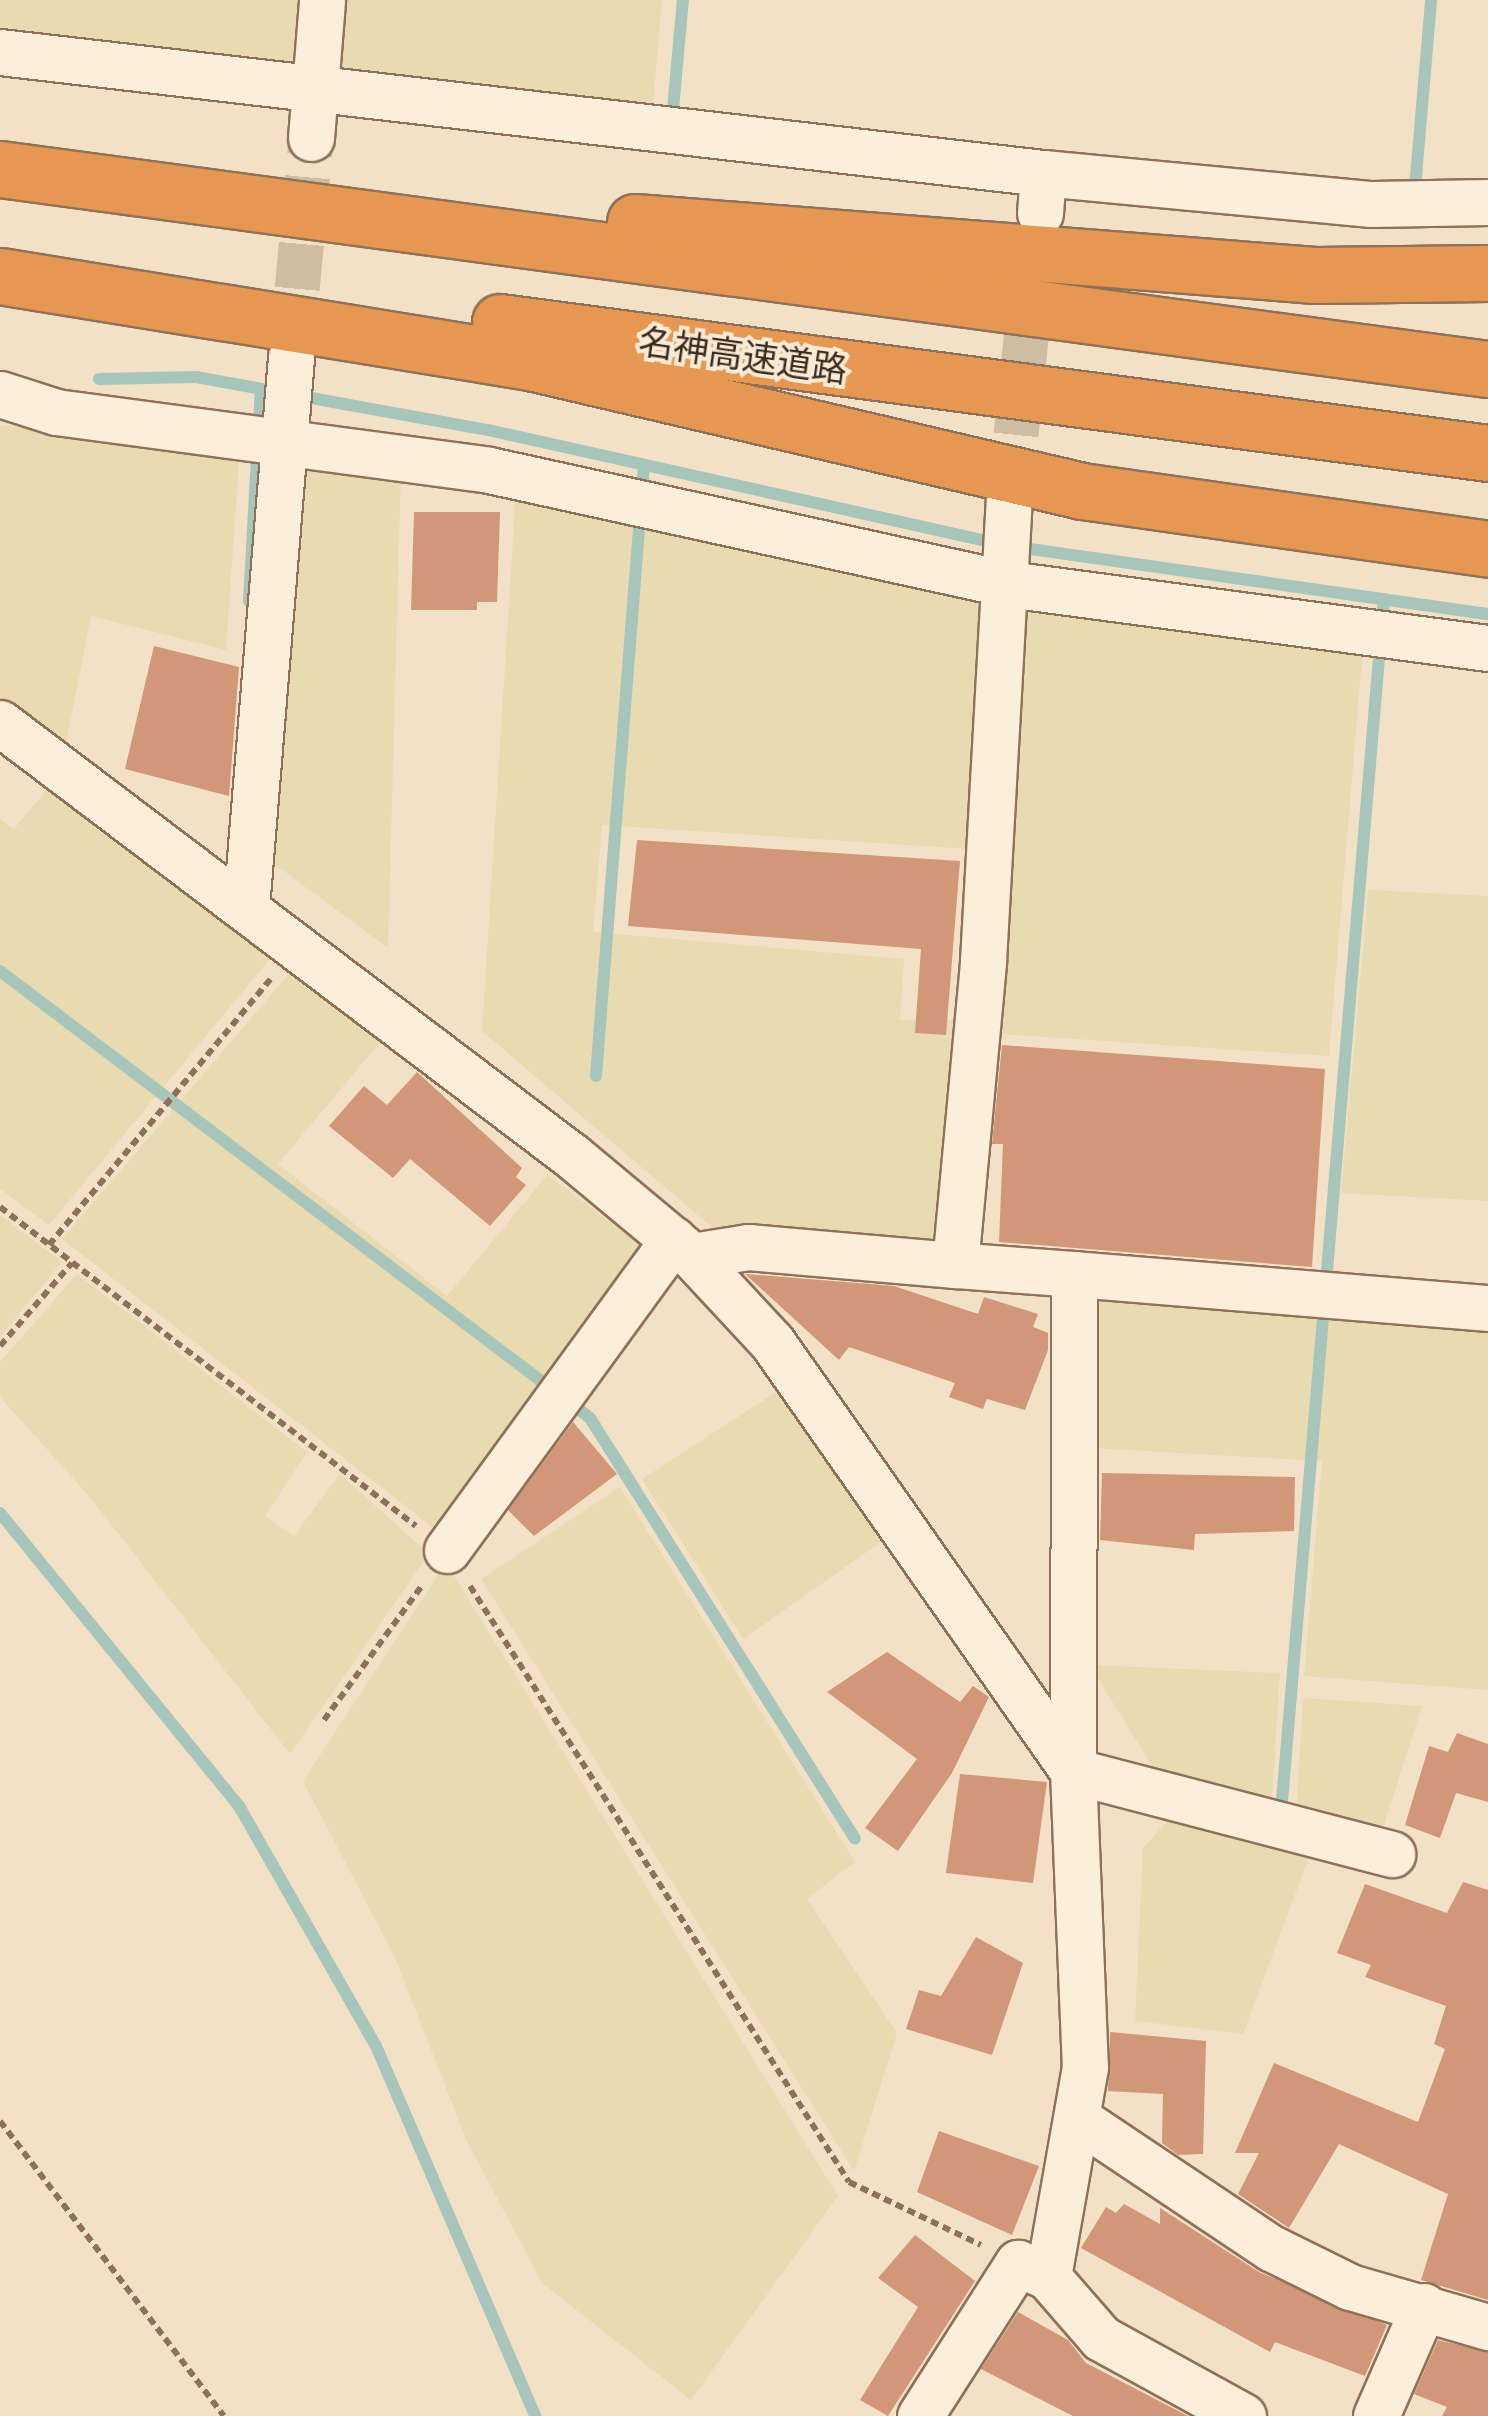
<!DOCTYPE html>
<meta charset="utf-8">
<style>
body{margin:0}
#map{position:relative;width:1488px;height:2416px;overflow:hidden;background:#f2e1c6;font-family:"PT Serif","Noto Sans JP",serif}
div>[style]{position:absolute}
.farmland>*{inset:0;background:#e8dbb2}
.stream>*{height:12px;margin:-6px;padding:0 6px;transform-origin:6px;border-radius:6px;background:#a7c5ba}
.building>*{inset:0;background:#d29679}
.street-tunnel>*{height:45px;margin-top:-22.5px;transform-origin:0;background:repeating-linear-gradient(90deg,#cebda4 0 45px,transparent 0 67px)}
.path>*{height:6px;margin-top:-3px;transform-origin:0;background:repeating-linear-gradient(90deg,#8f7159 0 8px,transparent 0 13px)}
.roads{filter:drop-shadow(2px 0 #8f7159) drop-shadow(-2px 0 #8f7159) drop-shadow(0 2px #8f7159) drop-shadow(0 -2px #8f7159)}
.street>*{height:45px;margin:-22.5px;padding:0 22.5px;transform-origin:22.5px;border-radius:22.5px;background:#fbeeda}
.highway>*{height:55px;margin:-27.5px;padding:0 27.5px;transform-origin:27.5px;border-radius:27.5px;background:#e69751}
span{translate:-50% -50%;white-space:nowrap;text-align:center;line-height:1.15;-webkit-text-stroke:8px #f8ebd6;paint-order:stroke}
.street-label{font-size:35px;color:#3e2b1e}
</style>
<div id="map">
<div class="farmland">
<i style="clip-path:polygon(0 0,300px 0,295px 63px,0 32px)"></i>
<i style="clip-path:polygon(336px 0,662px 0,652px 116px,344px 82px,330px 65px)"></i>
<i style="clip-path:polygon(0 425px,240px 448px,226px 650px,91px 616px,66px 744px,0 696px)"></i>
<i style="clip-path:polygon(310px 458px,401px 471px,388px 948px,269px 860px,292px 469px)"></i>
<i style="clip-path:polygon(516px 491px,993px 596px,969px 849px,602px 825px,593px 932px,904px 959px,900px 1020px,958px 1020px,941px 1236px,923px 1250px,720px 1234px,482px 1031px)"></i>
<i style="clip-path:polygon(1022px 607px,1363px 646px,1329px 1056px,985px 1033px)"></i>
<i style="clip-path:polygon(53px 782px,274px 954px,49px 1225px,0 1189px,0 819px,14px 829px)"></i>
<i style="clip-path:polygon(1368px 890px,1488px 896px,1488px 1201px,1341px 1193px)"></i>
<i style="clip-path:polygon(294px 968px,382px 1040px,278px 1164px,447px 1296px,547px 1175px,643px 1246px,445px 1537px,62px 1239px)"></i>
<i style="clip-path:polygon(0 1215px,62px 1262px,0 1337px)"></i>
<i style="clip-path:polygon(77px 1274px,307px 1452px,265px 1516px,294px 1536px,340px 1474px,429px 1554px,290px 1754px,89px 1496px,0 1397px,0 1362px)"></i>
<i style="clip-path:polygon(1114px 1291px,1488px 1318px,1488px 1690px,1304px 1676px,1322px 1461px,1094px 1448px,1092px 1309px)"></i>
<i style="clip-path:polygon(781px 1389px,881px 1542px,743px 1639px,642px 1479px)"></i>
<i style="clip-path:polygon(620px 1487px,855px 1862px,807px 1899px,897px 2033px,854px 2171px,481px 1579px)"></i>
<i style="clip-path:polygon(446px 1563px,838px 2196px,691px 2400px,542px 2283px,467px 2141px,395px 1958px,303px 1781px)"></i>
<i style="clip-path:polygon(1090px 1665px,1280px 1673px,1271px 1810px,1161px 1781px)"></i>
<i style="clip-path:polygon(1303px 1698px,1422px 1706px,1379px 1841px,1296px 1818px)"></i>
<i style="clip-path:polygon(1178px 1809px,1315px 1841px,1243px 2034px,1135px 2021px,1143px 1848px)"></i>
</div>
<div class="stream">
<i style="left:672px;top:120px;width:121px;rotate:-84.8deg"></i>
<i style="left:1415px;top:188px;width:189px;rotate:-85.1deg"></i>
<i style="left:99px;top:379px;width:97px;rotate:-1.2deg"></i>
<i style="left:196px;top:377px;width:297px;rotate:10.3deg"></i>
<i style="left:488px;top:430px;width:534px;rotate:12.55deg"></i>
<i style="left:1009px;top:546px;width:484px;rotate:8.1deg"></i>
<i style="left:249px;top:601px;width:212px;rotate:-86.8deg"></i>
<i style="left:0;top:971px;width:740px;rotate:37.15deg"></i>
<i style="left:590px;top:1418px;width:497px;rotate:57.8deg"></i>
<i style="left:596px;top:1076px;width:613px;rotate:-85.51deg"></i>
<i style="left:0;top:1513px;width:378px;rotate:50.8deg"></i>
<i style="left:239px;top:1806px;width:276px;rotate:60.3deg"></i>
<i style="left:376px;top:2046px;width:403px;rotate:66.7deg"></i>
<i style="left:1282px;top:1801px;width:1206px;rotate:-85.15deg"></i>
</div>
<div class="building">
<i style="clip-path:polygon(414px 512px,500px 512px,497px 602px,477px 602px,477px 610px,411px 610px)"></i>
<i style="clip-path:polygon(154px 646px,239px 667px,229px 796px,125px 769px)"></i>
<i style="clip-path:polygon(637px 840px,960px 861px,946px 1035px,915px 1033px,921px 949px,628px 926px)"></i>
<i style="clip-path:polygon(1002px 1045px,1325px 1069px,1312px 1267px,999px 1242px,1003px 1144px,992px 1144px)"></i>
<i style="clip-path:polygon(417px 1072px,522px 1168px,516px 1177px,526px 1185px,490px 1226px,410px 1159px,393px 1178px,329px 1126px,364px 1086px,387px 1105px)"></i>
<i style="clip-path:polygon(745px 1274px,894px 1286px,978px 1314px,984px 1297px,1038px 1314px,1033px 1327px,1048px 1333px,1048px 1350px,1025px 1410px,987px 1399px,983px 1409px,949px 1397px,955px 1383px,849px 1347px,839px 1360px)"></i>
<i style="clip-path:polygon(573px 1422px,617px 1474px,534px 1536px,508px 1510px)"></i>
<i style="clip-path:polygon(1102px 1473px,1295px 1477px,1294px 1531px,1195px 1534px,1194px 1550px,1100px 1540px)"></i>
<i style="clip-path:polygon(887px 1652px,960px 1702px,973px 1686px,989px 1697px,952px 1773px,898px 1851px,865px 1828px,917px 1759px,827px 1692px)"></i>
<i style="clip-path:polygon(1457px 1733px,1488px 1744px,1488px 1802px,1456px 1793px,1440px 1838px,1405px 1825px,1429px 1746px,1448px 1752px)"></i>
<i style="clip-path:polygon(960px 1774px,1047px 1782px,1033px 1883px,946px 1873px)"></i>
<i style="clip-path:polygon(1463px 1882px,1488px 1890px,1488px 2300px,1421px 2280px,1448px 2194px,1339px 2144px,1289px 2228px,1238px 2194px,1259px 2153px,1235px 2153px,1274px 2063px,1418px 2122px,1445px 2049px,1434px 2044px,1446px 2006px,1365px 1977px,1371px 1965px,1337px 1953px,1365px 1884px,1447px 1913px)"></i>
<i style="clip-path:polygon(976px 1937px,1023px 1963px,992px 2055px,906px 2029px,919px 1990px,941px 1996px)"></i>
<i style="clip-path:polygon(1110px 2032px,1206px 2041px,1203px 2154px,1178px 2155px,1162px 2143px,1163px 2094px,1108px 2091px)"></i>
<i style="clip-path:polygon(939px 2131px,1039px 2166px,1012px 2235px,917px 2192px)"></i>
<i style="clip-path:polygon(1124px 2204px,1160px 2224px,1160px 2208px,1259px 2272px,1387px 2325px,1365px 2376px,1275px 2342px,1270px 2352px,1081px 2248px,1106px 2207px,1116px 2213px)"></i>
<i style="clip-path:polygon(915px 2235px,975px 2281px,888px 2416px,860px 2400px,918px 2307px,878px 2278px)"></i>
<i style="clip-path:polygon(1018px 2312px,1068px 2340px,1086px 2363px,1188px 2416px,1073px 2416px,981px 2369px)"></i>
<i style="clip-path:polygon(1438px 2340px,1488px 2352px,1488px 2416px,1442px 2416px,1447px 2407px,1414px 2394px)"></i>
</div>
<div class="street-tunnel">
<i style="left:291px;top:355px;width:218px;rotate:-84.7deg"></i>
<i style="left:1009px;top:501px;width:228px;rotate:-84deg"></i>
</div>
<div class="path">
<i style="left:0;top:1207px;width:524px;rotate:37.48deg"></i>
<i style="left:49px;top:1245px;width:346px;rotate:-50.2deg"></i>
<i style="left:0;top:1346px;width:110px;rotate:-49.1deg"></i>
<i style="left:470px;top:1586px;width:706px;rotate:57.55deg"></i>
<i style="left:849px;top:2182px;width:146px;rotate:25.5deg"></i>
<i style="left:324px;top:1720px;width:168px;rotate:-53.9deg"></i>
<i style="left:0;top:2121px;width:370px;rotate:52.8deg"></i>
</div>
<div class="roads">
<div class="street">
<i style="left:0;top:52px;width:1050px;rotate:6.62deg"></i>
<i style="left:1043px;top:173px;width:330px;rotate:5.4deg"></i>
<i style="left:1372px;top:204px;width:116px;rotate:-1deg"></i>
<i style="left:311px;top:138px;width:138px;rotate:-85.4deg"></i>
<i style="left:1040px;top:213px;width:40px;rotate:-85.7deg"></i>
<i style="left:0;top:394px;width:59px;rotate:17.8deg"></i>
<i style="left:56px;top:412px;width:437px;rotate:7.6deg"></i>
<i style="left:489px;top:470px;width:531px;rotate:12.39deg"></i>
<i style="left:1008px;top:584px;width:484px;rotate:7.6deg"></i>
<i style="left:0;top:723px;width:717px;rotate:37.13deg"></i>
<i style="left:572px;top:1156px;width:156px;rotate:39.8deg"></i>
<i style="left:692px;top:1256px;width:117px;rotate:47.1deg"></i>
<i style="left:772px;top:1342px;width:524px;rotate:54.95deg"></i>
<i style="left:1073px;top:1771px;width:296px;rotate:87.7deg"></i>
<i style="left:1085px;top:2067px;width:213px;rotate:100deg"></i>
<i style="left:1048px;top:2277px;width:81px;rotate:49deg"></i>
<i style="left:1101px;top:2338px;width:162px;rotate:28.8deg"></i>
<i style="left:246px;top:907px;width:552px;rotate:-85.32deg"></i>
<i style="left:692px;top:1256px;width:57px;rotate:-9.1deg"></i>
<i style="left:748px;top:1247px;width:208px;rotate:5deg"></i>
<i style="left:955px;top:1265px;width:305px;rotate:-84.7deg"></i>
<i style="left:983px;top:961px;width:461px;rotate:-86.8deg"></i>
<i style="left:955px;top:1265px;width:119px;rotate:4.3deg"></i>
<i style="left:1074px;top:1274px;width:497px;rotate:90.1deg"></i>
<i style="left:1073px;top:1771px;width:330px;rotate:14.6deg"></i>
<i style="left:1074px;top:1274px;width:415px;rotate:4.7deg"></i>
<i style="left:447px;top:1550px;width:384px;rotate:-53.9deg"></i>
<i style="left:1081px;top:2121px;width:229px;rotate:33.8deg"></i>
<i style="left:1271px;top:2248px;width:88px;rotate:26.3deg"></i>
<i style="left:1350px;top:2287px;width:144px;rotate:16.2deg"></i>
<i style="left:920px;top:2416px;width:182px;rotate:-57.4deg"></i>
<i style="left:1018px;top:2263px;width:33px;rotate:25deg"></i>
<i style="left:1376px;top:2416px;width:120px;rotate:-66.4deg"></i>
</div>
<div class="highway">
<i style="left:0;top:169px;width:1501px;rotate:7.66deg"></i>
<i style="left:635px;top:222px;width:682px;rotate:4.46deg"></i>
<i style="left:1315px;top:275px;width:173px;rotate:-0.7deg"></i>
<i style="left:0;top:276px;width:537px;rotate:9.22deg"></i>
<i style="left:530px;top:362px;width:567px;rotate:13.15deg"></i>
<i style="left:1082px;top:491px;width:410px;rotate:8.1deg"></i>
<i style="left:500px;top:322px;width:997px;rotate:7.55deg"></i>
</div>
</div>
<div class="street-label">
<span style="left:743px;top:355px;rotate:8deg">名神高速道路</span>
</div>
</div>
